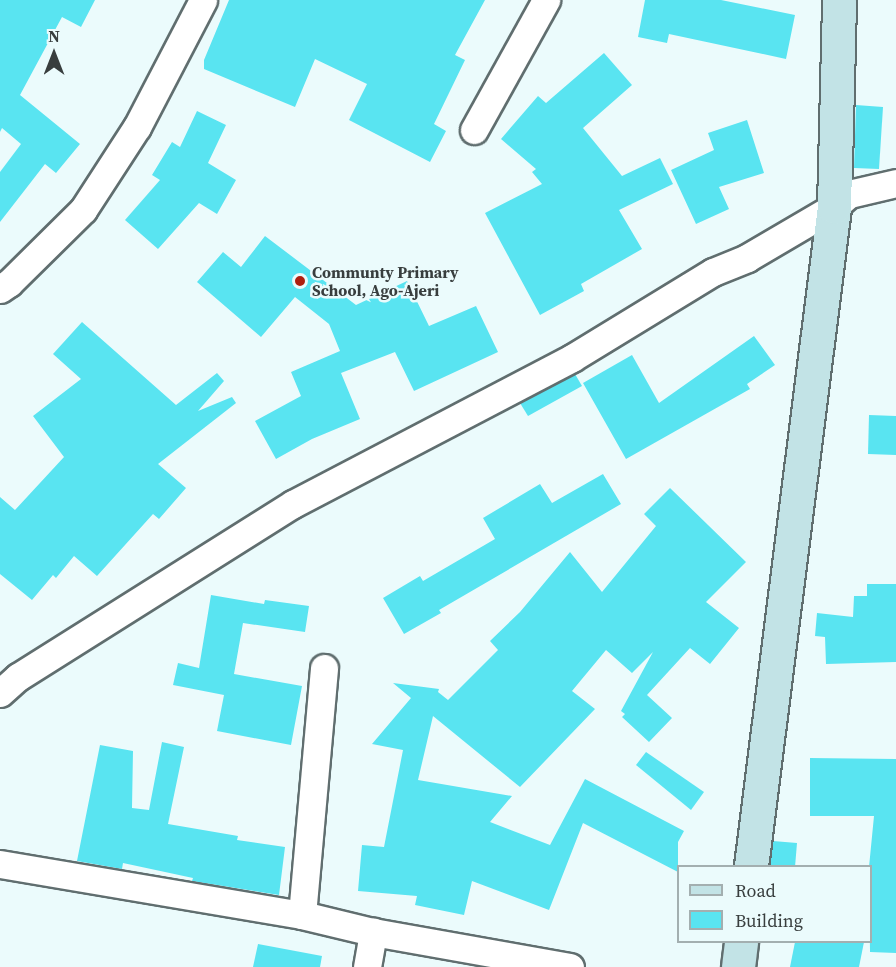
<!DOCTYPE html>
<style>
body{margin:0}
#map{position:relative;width:896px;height:967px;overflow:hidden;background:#ebfbfc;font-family:"Source Serif 4",serif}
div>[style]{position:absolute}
.building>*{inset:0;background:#59e4f1}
.roads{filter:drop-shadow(2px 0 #606e6f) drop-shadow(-2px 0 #606e6f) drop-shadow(0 2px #606e6f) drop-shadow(0 -2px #606e6f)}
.minor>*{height:27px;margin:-13.5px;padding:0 13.5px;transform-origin:13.5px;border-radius:13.5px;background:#fff}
.secondary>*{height:33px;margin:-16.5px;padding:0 16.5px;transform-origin:16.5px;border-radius:16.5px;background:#c2e3e6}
.dots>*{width:16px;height:16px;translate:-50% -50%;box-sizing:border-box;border:3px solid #ebfbfc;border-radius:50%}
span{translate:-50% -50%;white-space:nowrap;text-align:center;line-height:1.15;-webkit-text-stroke:5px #ebfbfc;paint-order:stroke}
.poi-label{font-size:16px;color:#383e3e;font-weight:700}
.left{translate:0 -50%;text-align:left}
.legend{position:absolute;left:677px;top:865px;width:195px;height:78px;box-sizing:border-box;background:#ebfbfc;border:2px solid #a3afb0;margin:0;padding:8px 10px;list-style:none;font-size:18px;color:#383e3e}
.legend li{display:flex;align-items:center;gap:12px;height:30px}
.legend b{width:30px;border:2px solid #a3afb0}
.north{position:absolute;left:24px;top:24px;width:60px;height:60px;-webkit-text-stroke:4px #ebfbfc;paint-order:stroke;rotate:0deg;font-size:16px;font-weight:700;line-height:24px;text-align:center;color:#383e3e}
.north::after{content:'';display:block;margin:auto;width:21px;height:27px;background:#383e3e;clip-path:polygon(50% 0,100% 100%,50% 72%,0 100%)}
</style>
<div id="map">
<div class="building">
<i style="clip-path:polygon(0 0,95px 0,81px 27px,62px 17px,20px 95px,80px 144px,56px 173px,45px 164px,0 222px,0 172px,21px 144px,2px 128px,0 132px)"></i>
<i style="clip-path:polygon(229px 0,485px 0,455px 55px,465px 60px,434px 124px,446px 131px,430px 162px,349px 120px,367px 84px,315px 59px,295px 107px,204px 69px,204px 60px)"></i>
<i style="clip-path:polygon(645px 0,721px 0,795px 15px,786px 59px,669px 34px,667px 43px,638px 37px)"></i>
<i style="clip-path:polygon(604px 53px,632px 85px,583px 128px,622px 176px,660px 158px,673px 184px,619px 210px,642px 249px,581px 284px,584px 291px,540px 315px,485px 213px,542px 184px,532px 172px,536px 169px,501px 139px,538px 96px,546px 103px)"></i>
<i style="clip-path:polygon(856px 105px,883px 107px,879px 169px,854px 168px)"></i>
<i style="clip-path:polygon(197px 111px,226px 125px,208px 163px,236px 180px,217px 214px,199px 203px,158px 249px,125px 220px,160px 180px,152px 175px,172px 142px,180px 147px)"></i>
<i style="clip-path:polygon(747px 120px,764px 173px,719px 187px,729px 209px,696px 224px,671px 170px,714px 150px,708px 133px)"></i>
<i style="clip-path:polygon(265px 236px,356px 305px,407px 281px,429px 326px,476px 306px,498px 352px,414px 391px,395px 352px,341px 373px,360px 419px,312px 439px,276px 459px,255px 421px,301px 396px,291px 372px,340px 351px,329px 324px,295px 297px,261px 337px,197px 282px,223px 252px,241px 267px)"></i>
<i style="clip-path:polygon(82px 322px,176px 405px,217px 373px,224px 381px,198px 411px,232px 397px,236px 403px,158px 464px,186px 488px,159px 519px,153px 514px,97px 576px,74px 556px,56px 578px,53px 575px,32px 600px,0 574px,0 497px,15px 510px,64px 457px,33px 416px,81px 379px,53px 354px)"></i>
<i style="clip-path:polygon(754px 336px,775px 365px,747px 384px,750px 389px,626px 459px,583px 383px,632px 355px,659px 403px)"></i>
<i style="clip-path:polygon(575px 374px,582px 386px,528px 416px,520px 403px)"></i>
<i style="clip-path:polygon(869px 415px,896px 416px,896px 455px,868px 454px)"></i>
<i style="clip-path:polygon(603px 474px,621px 504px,439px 610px,441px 613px,404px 634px,383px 598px,420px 576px,423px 581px,495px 539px,483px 518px,540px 484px,552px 503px)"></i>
<i style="clip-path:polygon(670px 488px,746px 562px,706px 602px,739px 628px,710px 664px,690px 648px,647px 695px,672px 718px,649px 742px,622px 717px,625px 714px,621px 711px,653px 652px,632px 673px,606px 650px,572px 691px,595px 709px,520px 787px,433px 716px,418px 780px,512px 796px,490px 822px,550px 845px,585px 779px,684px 831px,678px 842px,678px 872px,583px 823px,549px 910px,472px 881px,464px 915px,415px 905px,417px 896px,358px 891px,362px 845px,384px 847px,403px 750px,372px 744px,411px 698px,393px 683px,439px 689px,438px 692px,448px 700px,498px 650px,490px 641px,520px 612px,570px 552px,602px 592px,656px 526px,644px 514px)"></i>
<i style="clip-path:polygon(867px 584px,896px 584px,896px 662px,826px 664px,825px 637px,815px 636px,817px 613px,853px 617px,854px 596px,867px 596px)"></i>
<i style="clip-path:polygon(211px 595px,264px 604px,265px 600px,309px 606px,305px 632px,243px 623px,234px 674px,302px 686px,291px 745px,217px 731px,224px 695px,173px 685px,178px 663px,199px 668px)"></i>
<i style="clip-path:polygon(162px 742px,184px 747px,168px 824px,238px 836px,237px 840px,285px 847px,279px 895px,192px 881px,193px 878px,123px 863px,122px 869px,77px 861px,100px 745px,133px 751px,132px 808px,149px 810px)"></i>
<i style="clip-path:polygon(646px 752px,704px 792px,691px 810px,636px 765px)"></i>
<i style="clip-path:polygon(810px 758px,896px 759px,896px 953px,870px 952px,869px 867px,874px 816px,810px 816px)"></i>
<i style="clip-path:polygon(773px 841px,797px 843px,795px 867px,770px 867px)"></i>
<i style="clip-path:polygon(795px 942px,864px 942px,859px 967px,790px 967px)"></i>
<i style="clip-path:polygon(258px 944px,322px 956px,320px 967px,253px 967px)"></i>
</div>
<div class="roads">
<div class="minor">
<i style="left:474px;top:130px;width:149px;rotate:-61deg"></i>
<i style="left:0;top:289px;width:11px;rotate:-34deg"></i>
<i style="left:9px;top:283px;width:104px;rotate:-44.6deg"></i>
<i style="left:83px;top:210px;width:99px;rotate:-57deg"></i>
<i style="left:137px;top:127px;width:143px;rotate:-62.5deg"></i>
<i style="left:0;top:693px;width:24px;rotate:-42deg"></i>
<i style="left:18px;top:677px;width:325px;rotate:-32.2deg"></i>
<i style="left:293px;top:504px;width:315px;rotate:-27.6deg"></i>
<i style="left:572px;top:358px;width:165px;rotate:-31.4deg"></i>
<i style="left:713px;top:272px;width:37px;rotate:-22deg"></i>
<i style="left:747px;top:258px;width:101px;rotate:-30.4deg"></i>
<i style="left:834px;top:207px;width:20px;rotate:-41deg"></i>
<i style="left:849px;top:194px;width:48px;rotate:-13.2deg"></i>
<i style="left:0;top:864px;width:306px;rotate:9.6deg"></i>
<i style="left:302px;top:915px;width:73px;rotate:13.5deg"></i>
<i style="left:373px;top:932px;width:200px;rotate:10.1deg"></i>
<i style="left:302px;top:915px;width:248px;rotate:-84.9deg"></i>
<i style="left:367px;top:967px;width:36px;rotate:-80deg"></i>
</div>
<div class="secondary">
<i style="left:751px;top:866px;width:664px;rotate:-82.82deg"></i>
<i style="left:834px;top:207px;width:207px;rotate:-88.6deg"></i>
<i style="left:738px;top:967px;width:25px;rotate:-83deg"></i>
</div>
</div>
<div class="dots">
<i style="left:300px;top:281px;background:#ae1f0f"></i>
</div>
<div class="poi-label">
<span class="left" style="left:312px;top:281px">Communty Primary<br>School, Ago-Ajeri</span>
</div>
<ul class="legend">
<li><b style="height:8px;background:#c2e3e6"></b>Road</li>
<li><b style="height:16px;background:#59e4f1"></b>Building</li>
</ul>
<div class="north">N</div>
</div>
